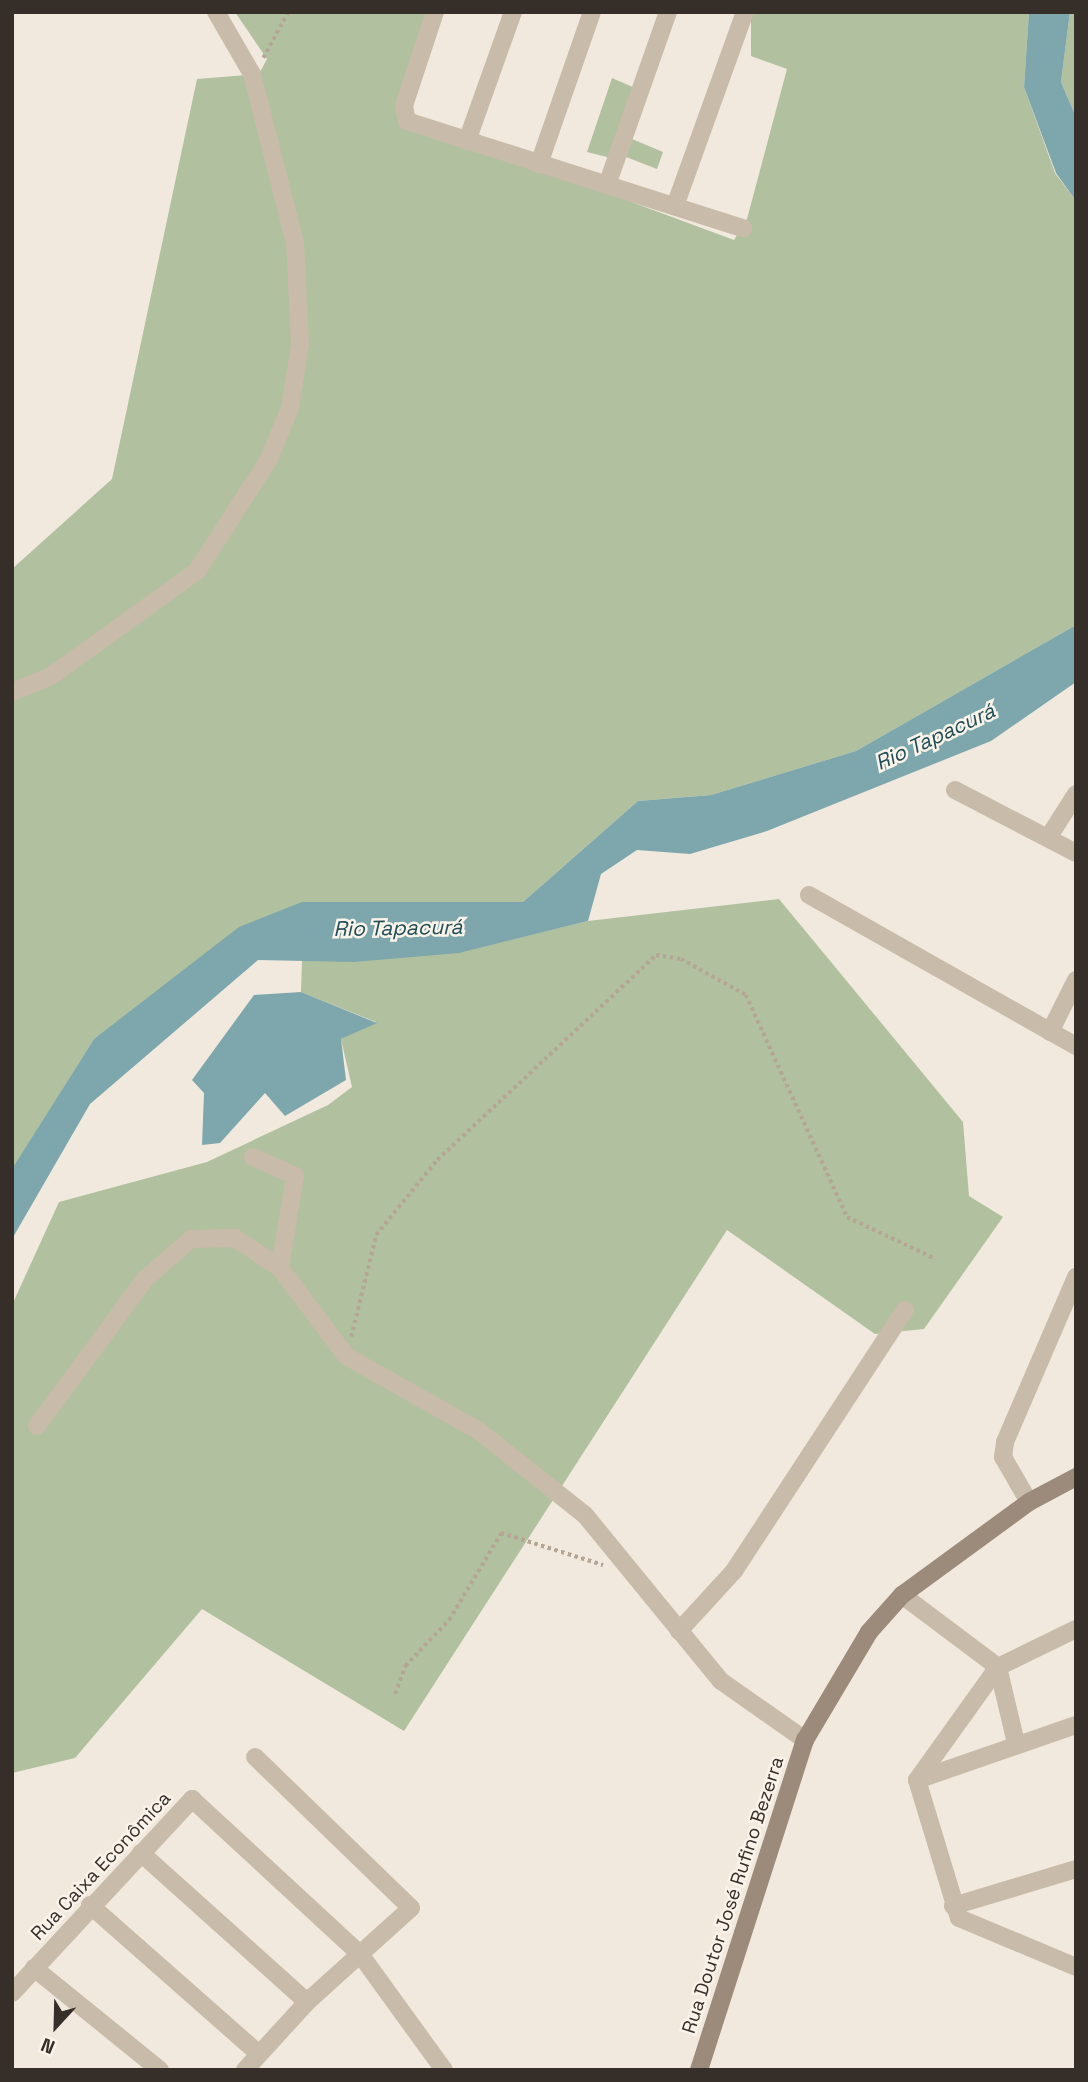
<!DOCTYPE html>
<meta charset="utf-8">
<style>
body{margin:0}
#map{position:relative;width:1088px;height:2082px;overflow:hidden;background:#f1e9dd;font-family:"Space Grotesk",sans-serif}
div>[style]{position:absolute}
.green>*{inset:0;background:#b1c09e}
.water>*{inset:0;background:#7da7ad}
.path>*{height:3.5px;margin-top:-1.75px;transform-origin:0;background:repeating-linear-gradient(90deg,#b4a594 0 3.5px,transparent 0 7px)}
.minor>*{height:18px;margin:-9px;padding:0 9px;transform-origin:9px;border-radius:9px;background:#c9bba9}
.tertiary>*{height:18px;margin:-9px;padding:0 9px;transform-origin:9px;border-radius:9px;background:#c9bba9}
.secondary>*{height:18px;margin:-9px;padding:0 9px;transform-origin:9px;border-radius:9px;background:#9c8a7b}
span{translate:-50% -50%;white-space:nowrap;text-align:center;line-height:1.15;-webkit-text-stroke:5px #f9f3e9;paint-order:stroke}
.street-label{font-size:19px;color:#362e29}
.water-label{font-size:21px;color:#204d56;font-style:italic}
.frame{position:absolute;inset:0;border:14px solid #362e29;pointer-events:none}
.north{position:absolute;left:21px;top:1991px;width:70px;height:70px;-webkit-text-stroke:5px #f9f3e9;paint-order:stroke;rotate:202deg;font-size:19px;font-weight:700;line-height:28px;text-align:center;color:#362e29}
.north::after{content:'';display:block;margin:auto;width:24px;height:32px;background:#362e29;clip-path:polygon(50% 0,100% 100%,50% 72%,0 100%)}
</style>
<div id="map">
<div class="green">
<i style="clip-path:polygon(235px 12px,429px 12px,397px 115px,734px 240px,747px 219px,787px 69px,751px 56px,751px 12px,1029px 12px,1024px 87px,1055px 173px,1076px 201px,1076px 625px,856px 751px,711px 795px,638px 801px,523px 902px,302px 902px,94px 1039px,12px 1170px,12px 569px,112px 479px,197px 79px,259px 74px,267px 59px)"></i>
<i style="clip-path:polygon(1070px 12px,1076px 12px,1076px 117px,1061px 82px)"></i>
<i style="clip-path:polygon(612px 78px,635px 88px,611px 158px,587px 152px)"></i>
<i style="clip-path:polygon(632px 139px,663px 152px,657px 169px,626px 157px)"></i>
<i style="clip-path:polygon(779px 899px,963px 1122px,969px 1196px,1003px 1217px,924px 1329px,875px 1334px,727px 1230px,404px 1731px,202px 1609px,75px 1758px,12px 1773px,12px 1305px,59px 1202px,207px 1162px,328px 1105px,352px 1087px,341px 1039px,376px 1022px,301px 992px,302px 960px,464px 951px,588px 921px)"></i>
</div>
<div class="water">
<i style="clip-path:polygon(1029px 12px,1070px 12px,1061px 82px,1076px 117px,1076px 201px,1056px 173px,1024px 87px)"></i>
<i style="clip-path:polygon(1076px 625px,1076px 682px,991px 741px,767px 831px,690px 854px,637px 850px,601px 874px,588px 921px,459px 953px,354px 962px,258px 960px,90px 1104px,12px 1239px,12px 1169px,94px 1039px,239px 927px,302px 902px,523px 902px,638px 801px,711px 795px,856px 751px)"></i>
<i style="clip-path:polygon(301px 992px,377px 1023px,341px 1039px,346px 1080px,285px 1116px,265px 1093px,220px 1143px,202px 1145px,204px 1093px,192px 1080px,254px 995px)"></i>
</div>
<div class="path">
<i style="left:263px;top:58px;width:52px;rotate:-61.5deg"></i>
<i style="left:351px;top:1337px;width:105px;rotate:-76.2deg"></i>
<i style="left:376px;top:1235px;width:97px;rotate:-50.9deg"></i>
<i style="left:437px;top:1160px;width:300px;rotate:-43.1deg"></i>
<i style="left:656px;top:955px;width:25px;rotate:9deg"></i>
<i style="left:681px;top:959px;width:74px;rotate:29deg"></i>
<i style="left:746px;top:995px;width:244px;rotate:65.5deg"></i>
<i style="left:847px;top:1217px;width:98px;rotate:25.3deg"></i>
<i style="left:395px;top:1694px;width:30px;rotate:-70deg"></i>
<i style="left:405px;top:1666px;width:64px;rotate:-46.3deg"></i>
<i style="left:449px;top:1620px;width:101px;rotate:-59.1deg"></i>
<i style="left:501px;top:1533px;width:107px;rotate:17.4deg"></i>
</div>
<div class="minor">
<i style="left:435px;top:12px;width:99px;rotate:108.3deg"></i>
<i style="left:404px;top:106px;width:15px;rotate:79deg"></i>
<i style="left:407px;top:121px;width:353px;rotate:17.7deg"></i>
<i style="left:467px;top:141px;width:137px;rotate:-70.4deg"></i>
<i style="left:539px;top:164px;width:161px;rotate:-70.8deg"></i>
<i style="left:607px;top:185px;width:183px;rotate:-70.6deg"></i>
<i style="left:675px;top:206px;width:206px;rotate:-70.2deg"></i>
<i style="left:12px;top:692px;width:42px;rotate:-22.3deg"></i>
<i style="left:51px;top:676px;width:180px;rotate:-35.7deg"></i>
<i style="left:197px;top:571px;width:131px;rotate:-57.2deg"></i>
<i style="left:268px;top:461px;width:57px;rotate:-67.5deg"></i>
<i style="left:290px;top:408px;width:65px;rotate:-81.1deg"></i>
<i style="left:300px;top:344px;width:101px;rotate:-92.8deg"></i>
<i style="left:295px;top:243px;width:174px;rotate:-104.3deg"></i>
<i style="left:252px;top:74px;width:72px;rotate:-120.1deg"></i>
<i style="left:955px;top:790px;width:136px;rotate:27.5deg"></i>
<i style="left:1048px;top:838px;width:52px;rotate:-57.5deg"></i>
<i style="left:809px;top:895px;width:307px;rotate:29.5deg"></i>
<i style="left:1050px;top:1032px;width:58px;rotate:-63.4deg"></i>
<i style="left:253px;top:1157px;width:46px;rotate:24.3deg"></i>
<i style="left:295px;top:1176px;width:93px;rotate:99.3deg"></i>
<i style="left:280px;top:1268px;width:110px;rotate:53.1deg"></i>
<i style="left:346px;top:1356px;width:153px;rotate:29.4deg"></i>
<i style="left:479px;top:1431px;width:135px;rotate:38.4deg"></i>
<i style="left:585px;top:1515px;width:215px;rotate:50.7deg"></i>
<i style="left:721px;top:1681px;width:103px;rotate:35.1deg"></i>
<i style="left:37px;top:1426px;width:182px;rotate:-53.7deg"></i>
<i style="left:145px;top:1279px;width:61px;rotate:-41deg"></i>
<i style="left:191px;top:1239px;width:44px;rotate:-1.3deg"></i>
<i style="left:235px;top:1238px;width:54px;rotate:33.7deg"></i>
<i style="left:902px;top:1595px;width:120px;rotate:36.9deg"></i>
<i style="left:998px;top:1667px;width:78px;rotate:76.7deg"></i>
<i style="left:679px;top:1631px;width:81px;rotate:-47.5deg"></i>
<i style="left:734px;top:1571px;width:312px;rotate:-56.8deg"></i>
<i style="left:917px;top:1780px;width:144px;rotate:73.1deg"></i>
<i style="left:959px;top:1918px;width:127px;rotate:22.7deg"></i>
<i style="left:917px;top:1780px;width:139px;rotate:-54.4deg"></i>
<i style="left:998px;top:1667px;width:87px;rotate:-26deg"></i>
<i style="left:917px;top:1780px;width:168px;rotate:-19.1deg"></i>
<i style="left:141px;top:1853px;width:223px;rotate:41.9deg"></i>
<i style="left:90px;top:1905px;width:225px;rotate:41.4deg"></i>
<i style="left:953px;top:1906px;width:128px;rotate:-16.7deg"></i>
<i style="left:34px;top:1968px;width:162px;rotate:39deg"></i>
<i style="left:12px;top:1993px;width:265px;rotate:-47.1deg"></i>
<i style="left:192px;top:1799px;width:229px;rotate:42.7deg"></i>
<i style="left:360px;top:1954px;width:143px;rotate:54.1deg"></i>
<i style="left:245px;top:2070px;width:92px;rotate:-47.6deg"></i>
<i style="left:307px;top:2002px;width:140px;rotate:-42.1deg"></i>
<i style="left:411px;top:1908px;width:217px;rotate:-135.9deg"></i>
</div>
<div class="tertiary">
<i style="left:1029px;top:1502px;width:52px;rotate:-120deg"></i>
<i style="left:1003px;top:1457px;width:15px;rotate:-82deg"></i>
<i style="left:1005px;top:1442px;width:180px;rotate:-66.7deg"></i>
</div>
<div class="secondary">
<i style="left:699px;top:2070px;width:347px;rotate:-72.2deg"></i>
<i style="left:805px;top:1740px;width:126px;rotate:-59.3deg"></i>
<i style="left:869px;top:1632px;width:50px;rotate:-48.3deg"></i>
<i style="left:902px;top:1595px;width:157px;rotate:-36.2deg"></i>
<i style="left:1029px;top:1502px;width:53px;rotate:-28deg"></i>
</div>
<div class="street-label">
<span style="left:101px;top:1866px;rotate:-47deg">Rua Caixa Econômica</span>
<span style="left:733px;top:1895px;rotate:-72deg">Rua Doutor José Rufino Bezerra</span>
</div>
<div class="water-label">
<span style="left:935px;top:737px;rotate:-25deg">Rio Tapacurá</span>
<span style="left:398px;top:928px;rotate:-1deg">Rio Tapacurá</span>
</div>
<div class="frame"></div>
<div class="north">N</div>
</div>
